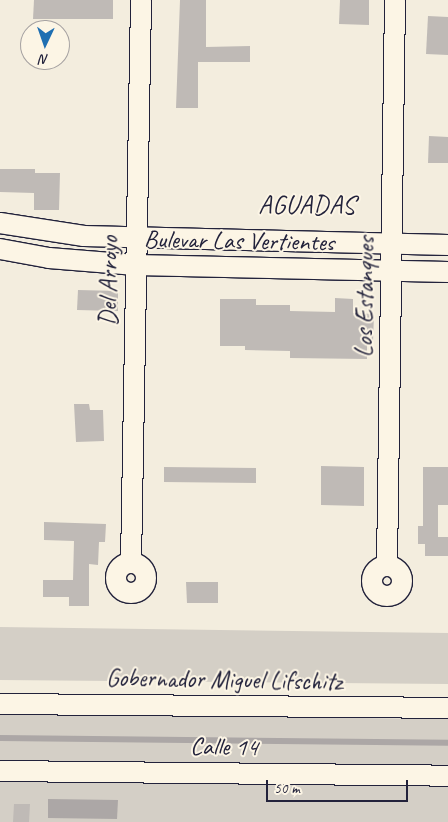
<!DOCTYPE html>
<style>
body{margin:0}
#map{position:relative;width:448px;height:822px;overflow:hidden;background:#f3edde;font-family:Caveat,sans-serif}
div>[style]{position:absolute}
.green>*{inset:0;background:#d4cfc6}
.water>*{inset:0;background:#aca7a6}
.stream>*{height:5.5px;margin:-2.75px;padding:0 2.75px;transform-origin:2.75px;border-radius:2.75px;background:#aca7a6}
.building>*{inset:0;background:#bfbab6}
.roads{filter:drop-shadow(1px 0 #22223b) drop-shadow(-1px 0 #22223b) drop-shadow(0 1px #22223b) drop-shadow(0 -1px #22223b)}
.street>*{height:20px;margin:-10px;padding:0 10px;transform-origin:10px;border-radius:10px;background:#fcf5e5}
.street>.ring{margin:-10px;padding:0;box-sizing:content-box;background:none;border:20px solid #fcf5e5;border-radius:50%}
span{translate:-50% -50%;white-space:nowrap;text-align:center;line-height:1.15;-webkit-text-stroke:4px #fcf5e5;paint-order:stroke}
.street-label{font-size:25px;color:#22223b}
.neighbourhood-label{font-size:26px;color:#22223b;letter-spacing:1px}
.north{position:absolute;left:20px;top:20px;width:50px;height:50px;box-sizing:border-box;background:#fcf5e5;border:1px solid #a5a1a1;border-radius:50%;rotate:183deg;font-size:14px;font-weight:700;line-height:20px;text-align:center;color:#22223b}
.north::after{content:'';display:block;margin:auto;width:18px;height:22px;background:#1f6fb2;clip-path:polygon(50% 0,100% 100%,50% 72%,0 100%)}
.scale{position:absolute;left:266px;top:780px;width:142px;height:22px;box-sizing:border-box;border:2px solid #22223b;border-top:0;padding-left:6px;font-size:15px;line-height:18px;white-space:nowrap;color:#22223b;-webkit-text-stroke:4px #fcf5e5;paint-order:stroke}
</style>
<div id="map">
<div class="green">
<div style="clip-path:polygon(0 627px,448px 633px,448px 684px,0 680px)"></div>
<div style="clip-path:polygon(0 714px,448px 719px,448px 822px,0 822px)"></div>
</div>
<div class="water">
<div style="clip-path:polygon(48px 799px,118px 800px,117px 819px,48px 818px)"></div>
</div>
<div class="stream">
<div style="left:0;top:738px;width:448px;rotate:0.6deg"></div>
</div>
<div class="building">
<div style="clip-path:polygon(34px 0,113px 0,113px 19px,33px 19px)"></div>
<div style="clip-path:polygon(180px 0,206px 0,206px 47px,250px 46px,250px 62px,198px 62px,198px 108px,176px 108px)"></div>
<div style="clip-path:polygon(340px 0,369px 0,369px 25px,339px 24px)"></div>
<div style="clip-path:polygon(428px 16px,448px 17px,448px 55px,426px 54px)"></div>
<div style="clip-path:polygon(429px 136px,448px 137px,448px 163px,428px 163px)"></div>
<div style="clip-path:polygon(0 169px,35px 169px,35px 173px,60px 173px,59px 210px,34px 210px,34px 193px,0 192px)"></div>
<div style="clip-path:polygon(78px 290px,118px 291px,118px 311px,77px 310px)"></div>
<div style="clip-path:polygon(335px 298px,353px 299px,353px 313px,374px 314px,373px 342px,367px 342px,367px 359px,290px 358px,290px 351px,245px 350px,245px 346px,220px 346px,220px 299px,256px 299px,256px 305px,290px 305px,290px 311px,335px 312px)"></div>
<div style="clip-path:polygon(74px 404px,89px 404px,90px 410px,103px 410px,104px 441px,76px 442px)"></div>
<div style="clip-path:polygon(321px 466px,364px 467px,364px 506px,321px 505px)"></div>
<div style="clip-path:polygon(164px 467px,256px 468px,256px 483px,164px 482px)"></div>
<div style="clip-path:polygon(423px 467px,448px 467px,448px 505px,438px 505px,438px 537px,448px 537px,448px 556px,425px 556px,425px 544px,418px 544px,418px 526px,423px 526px)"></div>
<div style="clip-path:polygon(44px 522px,106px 524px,105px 542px,99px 542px,98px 565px,89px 564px,89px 606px,69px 606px,69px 597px,43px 597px,43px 580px,73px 580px,74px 541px,44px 540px)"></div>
<div style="clip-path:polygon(186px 582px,218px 582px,218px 603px,187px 603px)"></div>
<div style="clip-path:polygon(14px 804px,30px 804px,29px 822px,13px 822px)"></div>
</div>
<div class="roads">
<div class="street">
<div style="left:0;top:223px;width:85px;rotate:8.8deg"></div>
<div style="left:84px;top:236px;width:364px;rotate:1.4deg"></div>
<div style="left:0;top:249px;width:50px;rotate:10.4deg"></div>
<div style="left:49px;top:258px;width:87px;rotate:4.6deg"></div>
<div style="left:136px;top:265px;width:312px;rotate:1.3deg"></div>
<div style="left:131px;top:563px;width:563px;rotate:-88.98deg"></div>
<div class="ring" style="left:116px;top:563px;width:10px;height:10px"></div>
<div style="left:387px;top:565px;width:565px;rotate:-89.19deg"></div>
<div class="ring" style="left:372px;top:566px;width:10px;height:10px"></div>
<div style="left:0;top:704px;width:448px;rotate:0.5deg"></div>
<div style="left:0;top:771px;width:448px;rotate:0.6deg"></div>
</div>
</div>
<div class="street-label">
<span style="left:239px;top:241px;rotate:1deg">Bulevar Las Vertientes</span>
<span style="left:109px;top:281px;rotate:-89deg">Del Arroyo</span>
<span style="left:365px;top:297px;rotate:-89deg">Los Estanques</span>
<span style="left:224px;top:680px;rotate:1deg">Gobernador Miguel Lifschitz</span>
<span style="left:224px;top:747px;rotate:1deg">Calle 14</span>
</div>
<div class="neighbourhood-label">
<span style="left:307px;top:205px">AGUADAS</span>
</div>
<div class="north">N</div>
<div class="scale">50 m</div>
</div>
